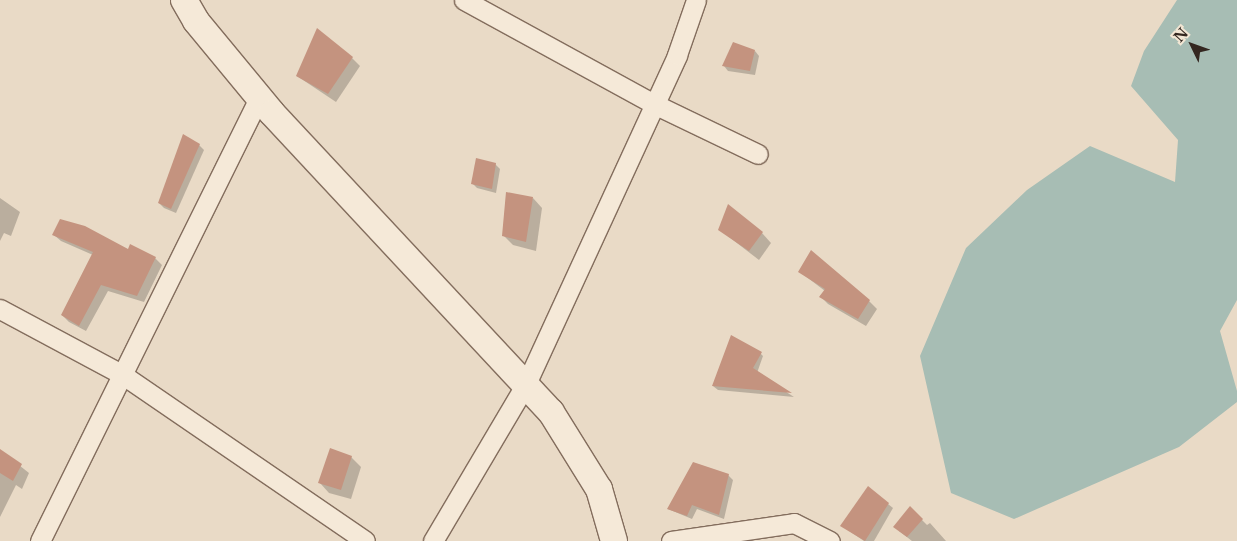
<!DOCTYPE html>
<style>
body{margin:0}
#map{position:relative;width:1237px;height:541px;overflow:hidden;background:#e9dac6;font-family:"Libre Baskerville",serif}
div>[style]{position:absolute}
.water>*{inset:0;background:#a7bdb4}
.shadow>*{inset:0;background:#0003}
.building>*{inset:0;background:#c4937f}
.roads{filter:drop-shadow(1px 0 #836d5d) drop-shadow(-1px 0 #836d5d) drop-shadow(0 1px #836d5d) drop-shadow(0 -1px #836d5d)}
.street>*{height:19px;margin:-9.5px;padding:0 9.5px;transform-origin:9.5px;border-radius:9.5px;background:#f5e9d8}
.secondary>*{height:26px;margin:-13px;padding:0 13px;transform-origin:13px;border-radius:13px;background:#f5e9d8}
span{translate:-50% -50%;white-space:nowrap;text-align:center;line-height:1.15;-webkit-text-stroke:4.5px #f2e6d4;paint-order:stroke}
.north{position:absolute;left:1167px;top:20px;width:50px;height:50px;-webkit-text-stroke:4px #f2e6d4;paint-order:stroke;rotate:312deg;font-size:14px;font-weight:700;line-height:20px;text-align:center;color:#342720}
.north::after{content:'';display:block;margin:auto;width:18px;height:22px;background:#342720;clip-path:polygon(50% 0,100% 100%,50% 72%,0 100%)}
</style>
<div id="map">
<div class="water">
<div style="clip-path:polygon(1177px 0,1237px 0,1237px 300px,1220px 331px,1237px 391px,1237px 402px,1179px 447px,1014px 519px,951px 493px,920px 356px,966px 248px,1027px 190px,1090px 146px,1175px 182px,1178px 140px,1131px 86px,1144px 51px)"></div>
</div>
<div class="shadow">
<div style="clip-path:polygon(755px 51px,759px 56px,755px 75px,728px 71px,724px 66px)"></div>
<div style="clip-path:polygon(352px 58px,360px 66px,336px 102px,297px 76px)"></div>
<div style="clip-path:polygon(199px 145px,204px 150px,176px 213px,164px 208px,159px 203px)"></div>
<div style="clip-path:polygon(495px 164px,500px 169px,496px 193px,477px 188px,472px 183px)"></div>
<div style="clip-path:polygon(0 198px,20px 212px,11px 236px,4px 233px,0 241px)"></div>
<div style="clip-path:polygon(533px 198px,542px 208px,536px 251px,513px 245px,503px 235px)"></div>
<div style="clip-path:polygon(720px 230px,762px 233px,771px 243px,759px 260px)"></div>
<div style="clip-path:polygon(54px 235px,155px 258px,162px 265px,144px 302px,108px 291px,86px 331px,69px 322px,62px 315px,93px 255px,61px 241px)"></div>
<div style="clip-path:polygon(800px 272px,869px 301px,877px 309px,866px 326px,828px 304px,820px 296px,825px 291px)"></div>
<div style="clip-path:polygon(758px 351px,763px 356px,757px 373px,794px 397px,718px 390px,713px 386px)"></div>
<div style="clip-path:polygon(0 450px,29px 473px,22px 489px,16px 485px,0 517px)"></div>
<div style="clip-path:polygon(351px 457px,361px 467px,351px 499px,329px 493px,320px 483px)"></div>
<div style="clip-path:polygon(728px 475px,733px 480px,724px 519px,697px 509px,692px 519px,668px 509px)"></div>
<div style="clip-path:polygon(888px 504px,893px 508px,874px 541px,864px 541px,842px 526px)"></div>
<div style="clip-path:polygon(910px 508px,927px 525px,930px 523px,946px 541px,912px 541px,899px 531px)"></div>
</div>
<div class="building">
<div style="clip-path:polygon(317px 28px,353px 57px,328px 94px,296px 76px)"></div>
<div style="clip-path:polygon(733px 42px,755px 50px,750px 71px,722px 66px)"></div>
<div style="clip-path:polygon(183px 134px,200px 144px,171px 209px,158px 203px)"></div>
<div style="clip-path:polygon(476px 158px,496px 163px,492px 189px,471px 184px)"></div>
<div style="clip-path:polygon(506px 192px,533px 197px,526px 242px,502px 236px)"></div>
<div style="clip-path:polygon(728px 204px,763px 232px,749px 251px,718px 230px)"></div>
<div style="clip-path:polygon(60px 219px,85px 226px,128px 249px,130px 244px,156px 257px,137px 296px,101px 285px,79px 326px,61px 315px,93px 252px,52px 235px)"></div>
<div style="clip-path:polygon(811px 250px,870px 300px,858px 319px,819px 297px,825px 289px,798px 272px)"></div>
<div style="clip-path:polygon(731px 335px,762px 352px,753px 368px,792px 393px,712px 386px)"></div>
<div style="clip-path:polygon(330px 448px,352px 456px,341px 490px,318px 483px)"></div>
<div style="clip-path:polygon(0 449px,22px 464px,13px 481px,0 473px)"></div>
<div style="clip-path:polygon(693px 462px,729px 474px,719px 515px,692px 505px,687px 516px,667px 509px)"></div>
<div style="clip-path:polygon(868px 486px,889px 503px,865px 541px,840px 526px)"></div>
<div style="clip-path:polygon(910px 506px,923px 519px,907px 537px,893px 527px)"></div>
</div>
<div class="roads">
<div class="street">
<div style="left:464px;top:0;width:217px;rotate:28.7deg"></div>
<div style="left:654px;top:104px;width:115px;rotate:25.7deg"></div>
<div style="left:0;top:309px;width:140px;rotate:28.2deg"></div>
<div style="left:123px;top:375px;width:293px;rotate:34.4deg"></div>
<div style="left:40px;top:541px;width:494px;rotate:-63.7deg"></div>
<div style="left:433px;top:541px;width:182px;rotate:-59.4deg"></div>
<div style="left:526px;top:384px;width:362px;rotate:-65.3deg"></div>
<div style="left:677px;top:55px;width:58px;rotate:-70.9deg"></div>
<div style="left:671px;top:541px;width:124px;rotate:-8.3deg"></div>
<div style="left:794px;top:523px;width:40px;rotate:26.6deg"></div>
</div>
<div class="secondary">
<div style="left:184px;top:0;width:24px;rotate:60deg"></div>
<div style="left:196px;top:21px;width:119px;rotate:50.4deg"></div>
<div style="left:272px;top:113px;width:409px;rotate:47deg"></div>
<div style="left:551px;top:412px;width:91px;rotate:58.1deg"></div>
<div style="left:599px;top:489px;width:54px;rotate:73.9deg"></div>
</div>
</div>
<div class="north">N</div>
</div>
